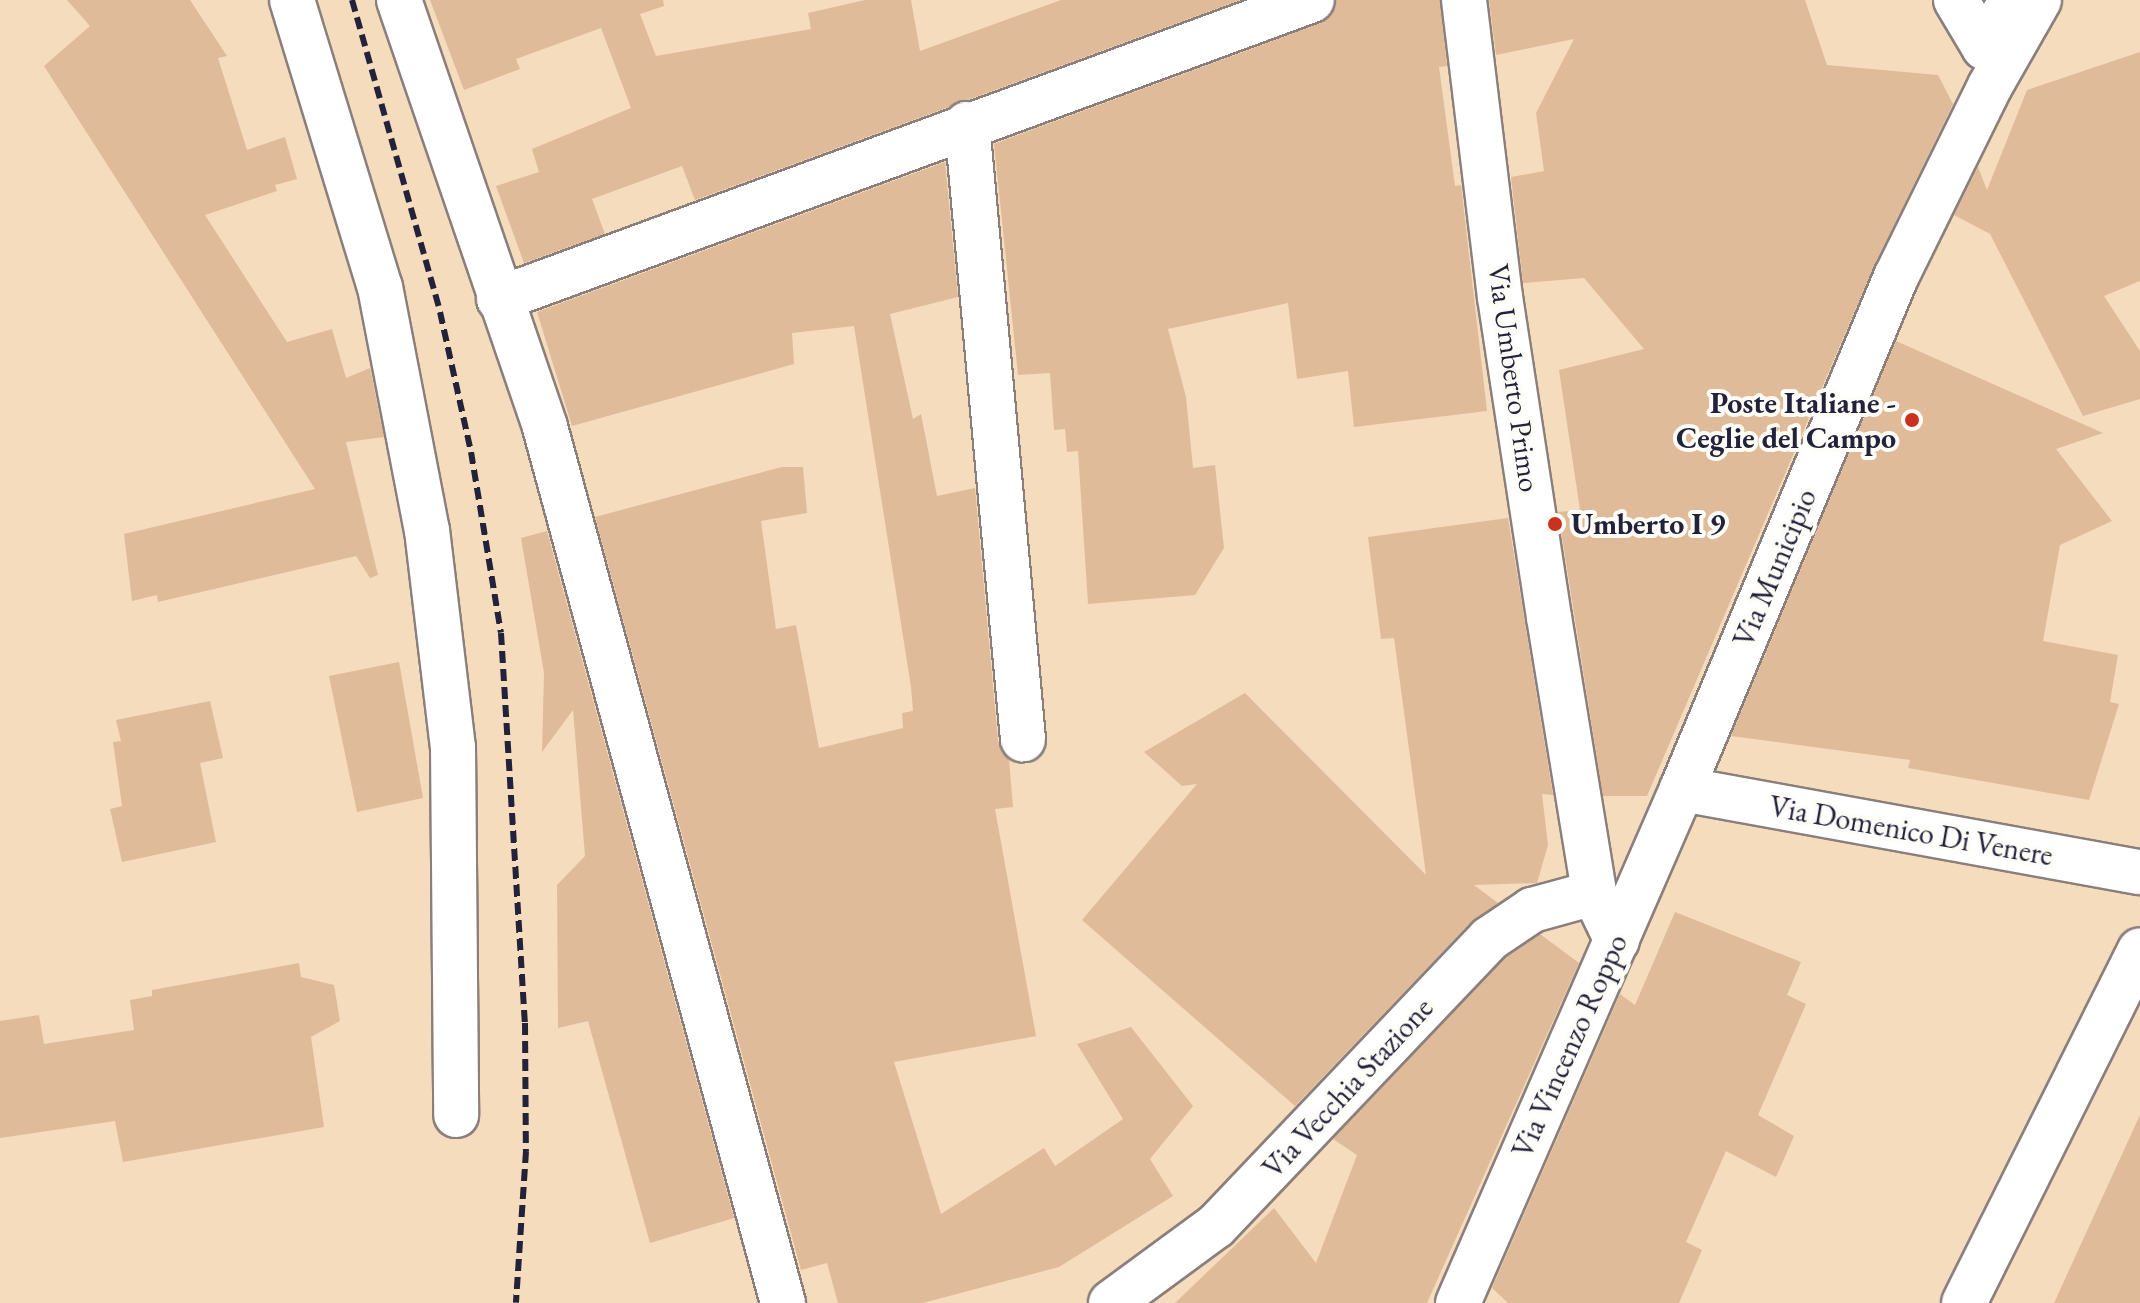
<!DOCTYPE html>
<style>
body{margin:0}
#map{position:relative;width:2140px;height:1303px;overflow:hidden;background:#f4dcbd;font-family:"EB Garamond",serif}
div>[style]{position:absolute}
.building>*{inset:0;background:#e0bb9a}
.roads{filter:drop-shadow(2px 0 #8b7f7c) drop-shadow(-2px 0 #8b7f7c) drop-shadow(0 2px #8b7f7c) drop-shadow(0 -2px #8b7f7c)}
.minor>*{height:44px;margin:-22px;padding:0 22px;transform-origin:22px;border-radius:22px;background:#fff}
.rail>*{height:6px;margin-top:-3px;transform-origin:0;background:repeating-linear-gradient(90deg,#22223b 0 12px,transparent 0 18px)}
.dots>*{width:22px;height:22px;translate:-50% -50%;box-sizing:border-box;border:4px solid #fdfcf7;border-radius:50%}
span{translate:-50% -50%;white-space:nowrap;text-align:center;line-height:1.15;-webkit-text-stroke:8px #fdfcf7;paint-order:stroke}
.street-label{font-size:30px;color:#22223b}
.poi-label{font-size:30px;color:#22223b;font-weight:700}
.right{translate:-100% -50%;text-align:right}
.left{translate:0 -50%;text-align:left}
</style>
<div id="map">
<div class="building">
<div style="clip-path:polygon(67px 0,190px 0,227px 56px,218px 58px,247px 150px,285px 137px,297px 179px,275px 185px,277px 191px,205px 215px,287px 342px,332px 329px,346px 378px,370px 368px,384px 437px,346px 442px,378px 575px,370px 578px,356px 556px,158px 602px,157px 595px,132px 601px,124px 534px,315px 489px,44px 66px,90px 26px)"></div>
<div style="clip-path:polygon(430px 0,663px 0,664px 6px,640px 14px,656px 56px,811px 29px,808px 13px,865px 0,911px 0,920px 51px,1061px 0,1240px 0,695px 200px,682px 166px,592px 199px,605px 234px,524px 263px,496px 186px,539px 172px,532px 149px,631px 108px,601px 28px,516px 59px,520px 69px,464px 90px)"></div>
<div style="clip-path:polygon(1336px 0,1440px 0,1447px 66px,1439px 67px,1455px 186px,1461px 185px,1487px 411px,1354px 427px,1348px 371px,1297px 379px,1288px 303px,1168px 329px,1186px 397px,1193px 468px,1215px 465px,1224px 548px,1195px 595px,1088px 604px,1078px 451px,1067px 452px,1065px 429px,1054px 430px,1050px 373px,1018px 375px,994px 144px,1321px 23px,1332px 15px)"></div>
<div style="clip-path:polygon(1489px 0,1805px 0,1827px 65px,1938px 75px,1953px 104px,1874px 266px,1647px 796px,1603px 796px,1558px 512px,1580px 510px,1559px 370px,1644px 349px,1584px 278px,1523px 283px,1511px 177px,1544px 171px,1536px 113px,1574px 39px,1496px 55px)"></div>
<div style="clip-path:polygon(2140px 52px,2140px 281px,2104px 296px,2140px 351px,2140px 399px,2083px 416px,1990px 234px,1954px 215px,1978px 167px,1987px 190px,2027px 90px)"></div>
<div style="clip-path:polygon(945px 162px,958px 297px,890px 314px,913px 419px,921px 414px,937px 496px,975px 488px,998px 741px,1009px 759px,1013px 807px,995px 809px,1036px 1036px,894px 1062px,941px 1214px,1044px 1148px,1055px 1166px,1123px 1119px,1077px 1044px,1131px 1027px,1193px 1106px,1150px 1159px,1173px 1196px,1059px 1267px,923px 1303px,838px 1303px,827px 1263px,801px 1270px,595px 517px,782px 467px,803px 467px,807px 513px,761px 521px,776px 629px,796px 625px,819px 748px,903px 728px,902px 713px,913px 711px,911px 687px,854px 326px,792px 333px,794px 364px,572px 426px,537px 312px)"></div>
<div style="clip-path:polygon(1896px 341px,2103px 433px,2056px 449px,2112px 521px,2060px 545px,2043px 641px,2118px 655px,2110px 702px,2119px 704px,2089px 800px,1908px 768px,1910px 760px,1731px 736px)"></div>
<div style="clip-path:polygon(1508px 518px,1553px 795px,1542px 794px,1548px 845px,1537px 883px,1474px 885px,1498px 903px,1471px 922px,1295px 1106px,1082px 920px,1197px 784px,1182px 786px,1144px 752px,1245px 693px,1426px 875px,1394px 638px,1381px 639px,1368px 537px)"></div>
<div style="clip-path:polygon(547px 531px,734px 1218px,650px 1243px,588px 1021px,558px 1028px,557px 885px,585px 856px,573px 710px,542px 752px,544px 673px,521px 538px)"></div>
<div style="clip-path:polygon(399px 662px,423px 798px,357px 812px,329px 676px)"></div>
<div style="clip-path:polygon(210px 701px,223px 758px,200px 763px,216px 842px,122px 862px,110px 809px,122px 806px,113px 742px,121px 741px,116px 720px)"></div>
<div style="clip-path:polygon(1675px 912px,1801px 962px,1787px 995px,1806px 1004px,1758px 1115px,1794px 1136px,1776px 1177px,1726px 1151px,1686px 1242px,1702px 1250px,1679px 1303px,1508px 1303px,1492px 1288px,1620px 994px,1635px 1005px)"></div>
<div style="clip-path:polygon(1540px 934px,1579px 963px,1427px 1303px,1175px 1303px,1274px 1208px,1316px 1263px,1357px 1155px,1333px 1139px,1505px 958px)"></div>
<div style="clip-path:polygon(299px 963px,301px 977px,334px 985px,340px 1021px,311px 1037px,324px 1127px,123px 1162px,115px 1121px,0 1138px,0 1021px,39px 1015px,44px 1044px,134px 1030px,130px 1000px,152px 996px,152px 990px)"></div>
<div style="clip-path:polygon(2140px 1115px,2140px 1303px,2054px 1303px)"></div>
</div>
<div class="roads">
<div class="minor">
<div style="left:292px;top:0;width:300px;rotate:73deg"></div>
<div style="left:380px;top:287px;width:248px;rotate:79.1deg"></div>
<div style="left:427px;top:530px;width:219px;rotate:83.2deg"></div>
<div style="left:453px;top:747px;width:368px;rotate:89.5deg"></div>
<div style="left:399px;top:0;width:451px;rotate:71.1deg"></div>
<div style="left:545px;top:427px;width:908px;rotate:74.8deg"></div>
<div style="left:1464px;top:0;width:299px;rotate:83.1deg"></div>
<div style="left:1500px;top:297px;width:324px;rotate:81.3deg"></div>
<div style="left:1549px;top:617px;width:280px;rotate:80.7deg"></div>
<div style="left:1594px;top:893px;width:53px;rotate:64.4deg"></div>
<div style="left:1956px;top:0;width:55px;rotate:59.2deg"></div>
<div style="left:1984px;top:47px;width:51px;rotate:-59.4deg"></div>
<div style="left:967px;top:124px;width:618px;rotate:84.8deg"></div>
<div style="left:499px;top:299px;width:866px;rotate:-20.19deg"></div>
<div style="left:1682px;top:789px;width:465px;rotate:10.3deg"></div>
<div style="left:1111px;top:1303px;width:130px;rotate:-36.3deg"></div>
<div style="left:1216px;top:1226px;width:396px;rotate:-46.4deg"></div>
<div style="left:1489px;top:939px;width:52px;rotate:-34deg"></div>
<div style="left:1532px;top:910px;width:64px;rotate:-15.3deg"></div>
<div style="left:1458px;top:1303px;width:561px;rotate:-66.45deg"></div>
<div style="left:1682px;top:789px;width:555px;rotate:-67.32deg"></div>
<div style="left:1896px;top:277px;width:213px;rotate:-63.8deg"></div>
<div style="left:1990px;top:86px;width:99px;rotate:-60.3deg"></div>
<div style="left:1964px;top:1303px;width:394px;rotate:-63.5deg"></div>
</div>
</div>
<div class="rail">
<div style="left:352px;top:0;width:324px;rotate:74.2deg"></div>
<div style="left:440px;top:312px;width:143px;rotate:77.5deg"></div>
<div style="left:471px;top:452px;width:183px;rotate:80.6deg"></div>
<div style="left:501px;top:633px;width:391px;rotate:86.5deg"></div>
<div style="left:525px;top:1023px;width:128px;rotate:89.6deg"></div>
<div style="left:526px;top:1151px;width:152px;rotate:93.8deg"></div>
</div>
<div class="dots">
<div style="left:1912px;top:420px;background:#c8321e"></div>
<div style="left:1555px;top:524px;background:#c8321e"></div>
</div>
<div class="street-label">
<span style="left:1514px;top:378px;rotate:82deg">Via Umberto Primo</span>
<span style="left:1775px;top:568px;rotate:-67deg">Via Municipio</span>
<span style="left:1911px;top:831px;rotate:10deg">Via Domenico Di Venere</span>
<span style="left:1570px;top:1046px;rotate:-66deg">Via Vincenzo Roppo</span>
<span style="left:1348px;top:1088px;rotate:-47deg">Via Vecchia Stazione</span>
</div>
<div class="poi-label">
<span class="right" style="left:1896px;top:420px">Poste Italiane -<br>Ceglie del Campo</span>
<span class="left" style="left:1571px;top:524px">Umberto I 9</span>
</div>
</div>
